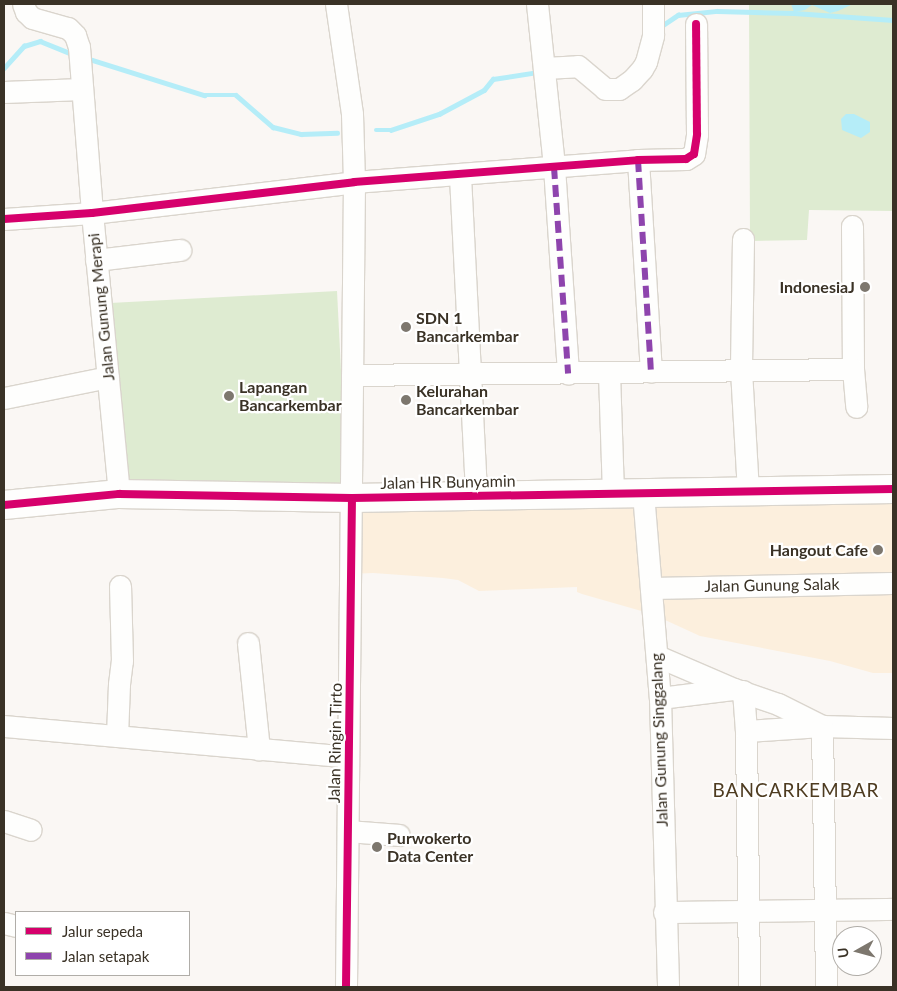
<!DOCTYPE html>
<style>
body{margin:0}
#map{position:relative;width:897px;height:991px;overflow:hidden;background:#faf7f4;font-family:Lato,sans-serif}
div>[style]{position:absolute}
.built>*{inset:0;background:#fcefdd}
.green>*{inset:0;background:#deebd1}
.water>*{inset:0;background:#b5edf8}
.stream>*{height:4.5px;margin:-2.25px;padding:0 2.25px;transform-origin:2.25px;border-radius:2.25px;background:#b5edf8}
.roads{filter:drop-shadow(1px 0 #dad5cd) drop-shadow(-1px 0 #dad5cd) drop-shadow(0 1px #dad5cd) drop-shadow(0 -1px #dad5cd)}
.minor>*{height:21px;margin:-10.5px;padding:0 10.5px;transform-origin:10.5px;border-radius:10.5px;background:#fefefd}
.major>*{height:28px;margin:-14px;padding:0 14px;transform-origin:14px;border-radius:14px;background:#fefefd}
.quiet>*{height:6px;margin-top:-3px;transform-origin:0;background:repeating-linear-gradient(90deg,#8e44ad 0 12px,transparent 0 18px)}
.cycleway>*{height:8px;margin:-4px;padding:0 4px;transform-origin:4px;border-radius:4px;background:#d6006c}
.dots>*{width:14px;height:14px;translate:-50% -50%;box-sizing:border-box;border:2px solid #fff;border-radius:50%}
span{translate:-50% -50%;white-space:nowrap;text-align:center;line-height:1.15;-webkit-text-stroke:4.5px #fff;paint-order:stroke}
.poi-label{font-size:16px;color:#3a3226;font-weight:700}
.right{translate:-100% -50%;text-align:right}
.left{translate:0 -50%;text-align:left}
.street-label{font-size:16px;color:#3a3226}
.quarter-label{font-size:19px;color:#4e3c21;letter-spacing:1px}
.frame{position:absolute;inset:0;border:5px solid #3a3226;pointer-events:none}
.legend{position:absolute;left:15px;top:911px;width:175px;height:65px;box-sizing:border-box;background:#fff;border:1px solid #b0ada8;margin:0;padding:6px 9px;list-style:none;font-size:15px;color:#3a3226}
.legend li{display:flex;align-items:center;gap:10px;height:25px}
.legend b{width:25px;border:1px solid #b0ada8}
.north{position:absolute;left:832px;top:926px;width:50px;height:50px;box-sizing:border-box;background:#fff;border:1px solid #b0ada8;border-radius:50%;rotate:263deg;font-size:14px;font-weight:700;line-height:20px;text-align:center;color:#3a3226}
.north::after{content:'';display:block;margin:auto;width:18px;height:22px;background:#7d776e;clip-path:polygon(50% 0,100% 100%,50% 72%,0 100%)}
</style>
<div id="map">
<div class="built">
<div style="clip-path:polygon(893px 489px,893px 673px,873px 673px,830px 661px,700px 636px,652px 614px,582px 594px,577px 592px,577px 587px,479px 591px,458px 580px,443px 578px,373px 573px,350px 574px,352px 498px)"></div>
</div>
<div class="green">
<div style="clip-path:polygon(749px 4px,893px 4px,893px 211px,809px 210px,807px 240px,750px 241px)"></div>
<div style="clip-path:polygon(337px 291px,347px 489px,120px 500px,110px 303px)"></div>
</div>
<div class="water">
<div style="clip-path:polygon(791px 4px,853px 4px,838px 11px,830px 13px,812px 5px,805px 10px,794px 12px)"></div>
<div style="clip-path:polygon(846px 114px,854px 114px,870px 122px,870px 132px,861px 138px,842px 130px,841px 119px)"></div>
</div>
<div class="stream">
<div style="left:660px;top:27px;width:22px;rotate:-34deg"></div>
<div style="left:678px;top:15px;width:39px;rotate:-6deg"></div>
<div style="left:717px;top:11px;width:77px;rotate:1.5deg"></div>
<div style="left:794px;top:13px;width:99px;rotate:4deg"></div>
<div style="left:89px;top:59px;width:121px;rotate:17.4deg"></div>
<div style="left:204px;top:95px;width:32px"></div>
<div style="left:236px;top:95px;width:49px;rotate:40.9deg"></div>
<div style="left:273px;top:127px;width:29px;rotate:14deg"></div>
<div style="left:301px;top:134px;width:36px;rotate:-2deg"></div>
<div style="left:4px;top:68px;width:30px;rotate:-48deg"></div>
<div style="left:24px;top:46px;width:17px;rotate:-17deg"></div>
<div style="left:40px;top:41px;width:32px;rotate:22deg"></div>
<div style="left:376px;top:130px;width:15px"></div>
<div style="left:391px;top:130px;width:51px;rotate:-18.4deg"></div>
<div style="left:439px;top:114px;width:51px;rotate:-28.1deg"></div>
<div style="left:484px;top:90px;width:14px;rotate:-51deg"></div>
<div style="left:493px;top:79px;width:46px;rotate:-8.8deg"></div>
</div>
<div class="roads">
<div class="minor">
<div style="left:23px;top:4px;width:9px;rotate:69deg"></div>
<div style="left:26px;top:12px;width:8px;rotate:45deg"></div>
<div style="left:32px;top:18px;width:37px;rotate:16deg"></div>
<div style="left:68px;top:28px;width:10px;rotate:45deg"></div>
<div style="left:75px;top:35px;width:13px;rotate:72deg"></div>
<div style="left:79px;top:47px;width:167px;rotate:85.5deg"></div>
<div style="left:92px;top:213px;width:282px;rotate:84.5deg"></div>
<div style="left:336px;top:4px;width:111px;rotate:81.7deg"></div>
<div style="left:352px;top:114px;width:68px;rotate:88.3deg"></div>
<div style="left:354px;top:182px;width:805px;rotate:90.57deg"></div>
<div style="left:537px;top:4px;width:164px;rotate:84deg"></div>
<div style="left:554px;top:167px;width:207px;rotate:86.1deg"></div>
<div style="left:544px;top:68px;width:34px;rotate:-3deg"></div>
<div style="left:578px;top:66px;width:35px;rotate:40deg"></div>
<div style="left:605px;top:89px;width:14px"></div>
<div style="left:619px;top:89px;width:16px;rotate:-35deg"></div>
<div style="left:632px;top:80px;width:15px;rotate:-48deg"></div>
<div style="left:642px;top:69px;width:8px;rotate:-60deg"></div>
<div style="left:646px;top:62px;width:28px;rotate:-75deg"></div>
<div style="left:653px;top:35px;width:31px;rotate:-90deg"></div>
<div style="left:4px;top:92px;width:78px;rotate:-2.2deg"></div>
<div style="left:638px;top:160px;width:212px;rotate:86.5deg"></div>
<div style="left:460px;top:176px;width:319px;rotate:87.1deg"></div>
<div style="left:4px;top:219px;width:88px;rotate:-3.9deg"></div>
<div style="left:92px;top:213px;width:264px;rotate:-6.7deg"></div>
<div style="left:354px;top:182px;width:285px;rotate:-4.4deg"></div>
<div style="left:638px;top:160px;width:48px;rotate:-1.2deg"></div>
<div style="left:686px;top:159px;width:9px;rotate:-32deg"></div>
<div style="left:694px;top:154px;width:20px;rotate:-81deg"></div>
<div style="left:697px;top:134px;width:110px;rotate:-90.5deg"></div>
<div style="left:852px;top:226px;width:143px;rotate:89.6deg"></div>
<div style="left:853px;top:369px;width:38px;rotate:85deg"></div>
<div style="left:743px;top:239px;width:131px;rotate:90.9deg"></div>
<div style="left:741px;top:370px;width:120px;rotate:86.7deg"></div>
<div style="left:96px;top:260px;width:85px;rotate:-6.8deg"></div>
<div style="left:609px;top:373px;width:120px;rotate:88.1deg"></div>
<div style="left:352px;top:375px;width:501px;rotate:-0.69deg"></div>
<div style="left:4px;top:398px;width:106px;rotate:-11.4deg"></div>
<div style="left:643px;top:493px;width:206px;rotate:85.3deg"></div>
<div style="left:660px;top:698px;width:289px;rotate:88.4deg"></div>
<div style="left:651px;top:588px;width:242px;rotate:-1.2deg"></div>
<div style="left:248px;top:643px;width:107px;rotate:84.1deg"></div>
<div style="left:657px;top:656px;width:84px;rotate:23.2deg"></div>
<div style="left:734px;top:689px;width:46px;rotate:18.8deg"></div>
<div style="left:778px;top:704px;width:49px;rotate:26.6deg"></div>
<div style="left:822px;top:726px;width:71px;rotate:1.6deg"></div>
<div style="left:743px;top:691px;width:40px;rotate:85.7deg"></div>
<div style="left:746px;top:731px;width:256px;rotate:89.3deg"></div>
<div style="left:660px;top:698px;width:73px;rotate:-7.1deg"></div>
<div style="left:4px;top:726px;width:345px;rotate:5.1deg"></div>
<div style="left:746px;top:731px;width:76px;rotate:-3.8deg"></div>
<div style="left:822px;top:726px;width:261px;rotate:89.1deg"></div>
<div style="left:117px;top:736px;width:52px;rotate:-87.8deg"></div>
<div style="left:119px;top:684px;width:23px;rotate:-83deg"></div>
<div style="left:122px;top:661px;width:75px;rotate:-91.5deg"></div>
<div style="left:4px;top:821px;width:28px;rotate:18deg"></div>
<div style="left:348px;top:831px;width:51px;rotate:4.5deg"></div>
<div style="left:664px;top:912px;width:229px;rotate:-0.8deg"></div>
<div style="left:4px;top:923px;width:12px;rotate:14deg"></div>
</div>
<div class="major">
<div style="left:4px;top:505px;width:116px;rotate:-5.5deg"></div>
<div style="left:119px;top:494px;width:233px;rotate:1deg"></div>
<div style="left:352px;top:498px;width:541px;rotate:-0.95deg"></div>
</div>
</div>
<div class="quiet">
<div style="left:638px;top:160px;width:212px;rotate:86.5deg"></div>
<div style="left:554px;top:167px;width:207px;rotate:86.1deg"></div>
</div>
<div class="cycleway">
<div style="left:4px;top:219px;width:88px;rotate:-3.9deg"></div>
<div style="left:92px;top:213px;width:264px;rotate:-6.7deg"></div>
<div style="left:354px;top:182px;width:285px;rotate:-4.4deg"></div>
<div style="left:638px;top:160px;width:48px;rotate:-1.2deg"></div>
<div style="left:686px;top:159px;width:9px;rotate:-32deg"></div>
<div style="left:694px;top:154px;width:20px;rotate:-81deg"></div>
<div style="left:697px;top:134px;width:110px;rotate:-90.5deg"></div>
<div style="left:4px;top:505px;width:116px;rotate:-5.5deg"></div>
<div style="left:119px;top:494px;width:233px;rotate:1deg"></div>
<div style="left:352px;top:498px;width:541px;rotate:-0.95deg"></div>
<div style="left:346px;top:987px;width:489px;rotate:-89.3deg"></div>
</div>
<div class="dots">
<div style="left:865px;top:287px;background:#7d776e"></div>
<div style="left:406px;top:327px;background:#7d776e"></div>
<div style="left:229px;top:396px;background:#7d776e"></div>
<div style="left:406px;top:400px;background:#7d776e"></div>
<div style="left:878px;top:550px;background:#7d776e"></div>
<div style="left:377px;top:847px;background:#7d776e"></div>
</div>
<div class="poi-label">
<span class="right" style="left:855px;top:287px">IndonesiaJ</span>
<span class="left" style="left:416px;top:327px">SDN 1<br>Bancarkembar</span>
<span class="left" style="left:239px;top:396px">Lapangan<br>Bancarkembar</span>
<span class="left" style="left:416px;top:400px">Kelurahan<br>Bancarkembar</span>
<span class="right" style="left:868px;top:550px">Hangout Cafe</span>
<span class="left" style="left:387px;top:847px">Purwokerto<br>Data Center</span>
</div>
<div class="street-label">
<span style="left:101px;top:307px;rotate:-96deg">Jalan Gunung Merapi</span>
<span style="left:448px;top:482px;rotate:-1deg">Jalan HR Bunyamin</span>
<span style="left:772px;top:585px;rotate:-1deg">Jalan Gunung Salak</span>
<span style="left:659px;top:740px;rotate:-92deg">Jalan Gunung Singgalang</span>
<span style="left:335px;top:743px;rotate:-89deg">Jalan Ringin Tirto</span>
</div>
<div class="quarter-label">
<span style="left:796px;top:790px">BANCARKEMBAR</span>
</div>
<div class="frame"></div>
<ul class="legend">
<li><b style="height:6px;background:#d6006c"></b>Jalur sepeda</li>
<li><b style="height:6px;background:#8e44ad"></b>Jalan setapak</li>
</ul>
<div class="north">U</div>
</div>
